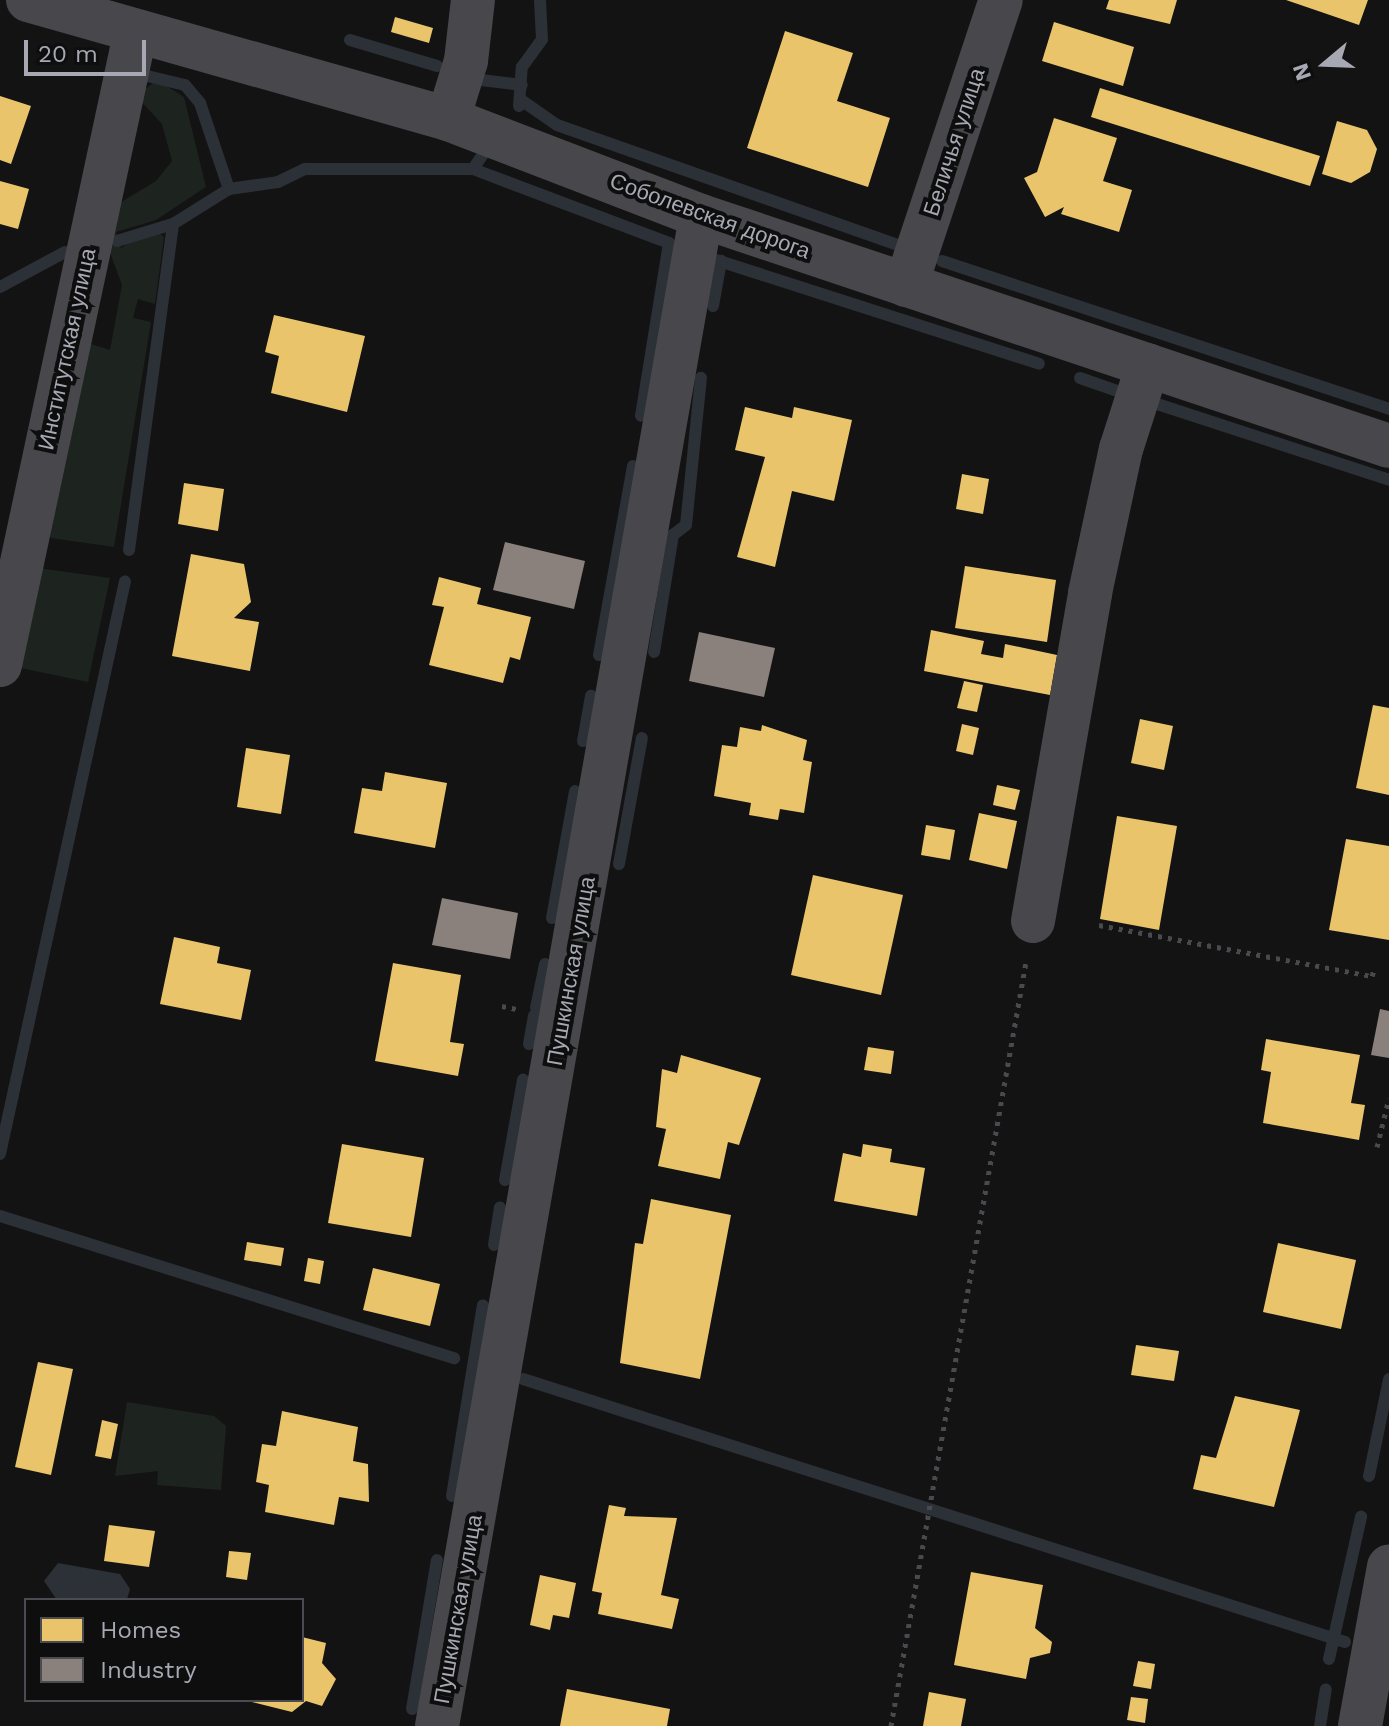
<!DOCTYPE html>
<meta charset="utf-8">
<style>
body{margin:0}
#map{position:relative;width:1389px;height:1726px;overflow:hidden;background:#131314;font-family:"Work Sans",sans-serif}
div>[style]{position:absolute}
.green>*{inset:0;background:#1d231f}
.water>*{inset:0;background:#2c3037}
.homes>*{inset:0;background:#e9c46a}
.industry>*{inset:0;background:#8a817c}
.stream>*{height:12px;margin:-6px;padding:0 6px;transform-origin:6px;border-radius:6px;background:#2c3037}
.path>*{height:5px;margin-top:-2.5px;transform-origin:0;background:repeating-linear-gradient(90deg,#494a4d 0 4px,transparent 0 10px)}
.minor>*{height:44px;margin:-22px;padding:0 22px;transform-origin:22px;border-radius:22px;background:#48484c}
span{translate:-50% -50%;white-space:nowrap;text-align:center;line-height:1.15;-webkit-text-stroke:8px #0e0e0f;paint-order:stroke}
.street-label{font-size:22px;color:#a6a8b3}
.legend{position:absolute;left:24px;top:1598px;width:280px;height:104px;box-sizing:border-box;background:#0e0e0f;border:2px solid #4b4c51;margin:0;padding:10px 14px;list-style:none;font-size:24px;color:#a6a8b3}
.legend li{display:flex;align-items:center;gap:16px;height:40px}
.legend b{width:40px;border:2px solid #4b4c51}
.north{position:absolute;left:1285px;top:24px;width:80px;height:80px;-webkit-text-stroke:6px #0e0e0f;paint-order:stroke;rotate:251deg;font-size:22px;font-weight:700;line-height:32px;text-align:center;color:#a6a8b3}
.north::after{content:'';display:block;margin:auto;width:28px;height:36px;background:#a6a8b3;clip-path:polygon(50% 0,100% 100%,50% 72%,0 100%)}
.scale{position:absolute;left:24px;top:40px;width:122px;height:36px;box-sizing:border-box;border:4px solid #a6a8b3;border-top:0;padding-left:10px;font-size:24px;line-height:28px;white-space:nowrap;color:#a6a8b3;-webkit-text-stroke:6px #0e0e0f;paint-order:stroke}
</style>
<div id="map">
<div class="green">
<div style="clip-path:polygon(157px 80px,184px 97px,206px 187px,156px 220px,116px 232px,121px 248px,153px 228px,164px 237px,155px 304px,138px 299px,133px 318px,151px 322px,114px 547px,51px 538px,41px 522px,85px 342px,110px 350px,122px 285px,105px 239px,113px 207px,156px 181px,172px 161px,162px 124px,136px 96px)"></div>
<div style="clip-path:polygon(31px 567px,110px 578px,88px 682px,11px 666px)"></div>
<div style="clip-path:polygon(127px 1402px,214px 1416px,226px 1426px,221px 1490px,157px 1485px,158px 1471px,115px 1476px)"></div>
</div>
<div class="water">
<div style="clip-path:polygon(58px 1563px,120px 1574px,130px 1589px,127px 1599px,57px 1600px,44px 1581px)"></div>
</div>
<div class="homes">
<div style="clip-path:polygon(1109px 0,1177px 0,1170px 24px,1106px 9px)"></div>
<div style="clip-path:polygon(1286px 0,1368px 0,1359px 25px)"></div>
<div style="clip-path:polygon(395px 17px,433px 28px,429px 43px,391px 32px)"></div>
<div style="clip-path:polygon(1054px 22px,1134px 47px,1123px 86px,1042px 61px)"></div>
<div style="clip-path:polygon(785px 31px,853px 53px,837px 101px,890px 118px,868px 187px,747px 148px)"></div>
<div style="clip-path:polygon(1100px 88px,1320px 156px,1310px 186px,1091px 117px)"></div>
<div style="clip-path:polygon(0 96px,31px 106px,11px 164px,0 160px)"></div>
<div style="clip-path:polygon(1054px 118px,1117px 138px,1103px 181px,1132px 190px,1119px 232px,1061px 214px,1064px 207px,1045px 217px,1024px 178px,1037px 172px)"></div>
<div style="clip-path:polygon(1337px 121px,1367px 130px,1377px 149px,1370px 172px,1351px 183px,1322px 174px)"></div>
<div style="clip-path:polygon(0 181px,29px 189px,18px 229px,0 224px)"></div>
<div style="clip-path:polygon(274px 315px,365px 336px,347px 412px,271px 393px,279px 356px,265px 352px)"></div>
<div style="clip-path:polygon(745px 407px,792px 418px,794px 407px,852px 420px,834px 501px,792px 491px,775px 567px,737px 557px,765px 457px,735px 450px)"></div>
<div style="clip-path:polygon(962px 474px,989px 479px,983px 514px,956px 509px)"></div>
<div style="clip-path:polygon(184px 483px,224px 489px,218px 531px,178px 524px)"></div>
<div style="clip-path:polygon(191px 554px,244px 564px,251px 602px,234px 618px,259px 622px,250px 671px,172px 656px)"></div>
<div style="clip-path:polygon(965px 566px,1056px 580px,1047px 642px,955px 628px)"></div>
<div style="clip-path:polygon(439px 577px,481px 588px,477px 604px,531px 617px,520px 660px,510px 657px,503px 683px,429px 665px,444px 607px,432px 605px)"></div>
<div style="clip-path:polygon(931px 630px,984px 641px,981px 654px,1003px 658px,1005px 644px,1057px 655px,1050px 695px,924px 671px)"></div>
<div style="clip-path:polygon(964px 681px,983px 685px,977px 712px,957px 708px)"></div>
<div style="clip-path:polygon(1373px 705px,1389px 708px,1389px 795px,1356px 788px)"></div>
<div style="clip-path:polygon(1140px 719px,1173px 726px,1164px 770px,1131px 763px)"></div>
<div style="clip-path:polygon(962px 724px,979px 728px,973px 755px,956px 751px)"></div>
<div style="clip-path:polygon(762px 725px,807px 740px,803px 760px,812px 762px,804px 813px,780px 809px,778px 820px,749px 815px,751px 803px,714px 796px,722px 745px,737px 747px,740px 727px,761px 731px)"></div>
<div style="clip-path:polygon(246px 748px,290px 755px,281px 814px,237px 807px)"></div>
<div style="clip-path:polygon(385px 772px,447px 783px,435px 848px,354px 833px,362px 788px,382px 791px)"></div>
<div style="clip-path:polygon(997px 785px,1020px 790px,1015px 810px,993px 805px)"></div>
<div style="clip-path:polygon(979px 813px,1017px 821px,1007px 869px,969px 860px)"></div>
<div style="clip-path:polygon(1117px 816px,1177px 826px,1159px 930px,1100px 919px)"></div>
<div style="clip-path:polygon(926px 825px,955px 830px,950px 860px,921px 855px)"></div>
<div style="clip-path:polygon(1346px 839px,1389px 846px,1389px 940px,1329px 930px)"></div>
<div style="clip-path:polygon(813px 875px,903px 895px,881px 995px,791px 975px)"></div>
<div style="clip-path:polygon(174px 937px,220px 947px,217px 963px,251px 970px,241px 1020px,160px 1004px)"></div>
<div style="clip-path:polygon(393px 963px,461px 975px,450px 1042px,464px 1044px,458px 1076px,375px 1061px)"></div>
<div style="clip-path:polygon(1266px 1039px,1360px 1055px,1351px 1103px,1365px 1105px,1359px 1140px,1263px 1123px,1271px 1072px,1261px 1070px)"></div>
<div style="clip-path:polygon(868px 1047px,894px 1051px,891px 1074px,864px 1070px)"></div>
<div style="clip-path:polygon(681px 1055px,761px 1078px,739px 1145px,728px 1142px,720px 1179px,658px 1166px,666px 1129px,656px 1127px,662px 1069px,677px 1073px)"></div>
<div style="clip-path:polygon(342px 1144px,424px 1158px,411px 1237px,328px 1223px)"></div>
<div style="clip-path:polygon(863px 1144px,892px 1149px,890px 1162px,925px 1168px,917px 1216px,834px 1201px,843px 1153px,861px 1157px)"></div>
<div style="clip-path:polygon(651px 1199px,731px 1215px,700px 1379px,620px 1363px,635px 1243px,643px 1244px)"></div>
<div style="clip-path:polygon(247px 1242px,284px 1248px,281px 1266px,244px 1260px)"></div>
<div style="clip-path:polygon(1278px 1243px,1356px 1260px,1341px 1329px,1263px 1312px)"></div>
<div style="clip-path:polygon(308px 1258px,324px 1261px,320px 1284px,304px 1281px)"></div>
<div style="clip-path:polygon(373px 1268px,440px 1284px,430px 1326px,363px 1310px)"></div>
<div style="clip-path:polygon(1136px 1345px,1179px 1351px,1174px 1381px,1131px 1375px)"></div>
<div style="clip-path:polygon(38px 1362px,73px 1369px,51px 1475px,15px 1467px)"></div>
<div style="clip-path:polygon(1235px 1396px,1300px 1410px,1274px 1507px,1193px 1489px,1201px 1455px,1216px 1458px)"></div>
<div style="clip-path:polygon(282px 1411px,358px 1427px,353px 1461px,368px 1464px,369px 1502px,339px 1497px,334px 1525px,265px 1512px,269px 1485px,256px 1482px,262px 1444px,276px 1446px)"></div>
<div style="clip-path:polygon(102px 1420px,118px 1424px,111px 1459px,95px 1456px)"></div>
<div style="clip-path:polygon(609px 1505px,626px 1508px,624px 1516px,677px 1518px,661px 1595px,679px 1599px,672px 1629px,598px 1614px,602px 1593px,592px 1591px)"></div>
<div style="clip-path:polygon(109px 1525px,155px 1531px,149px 1567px,104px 1561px)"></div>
<div style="clip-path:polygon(229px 1551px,251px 1553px,247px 1580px,226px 1577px)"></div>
<div style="clip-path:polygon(971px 1572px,1043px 1585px,1035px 1628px,1052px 1642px,1050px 1653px,1030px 1658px,1026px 1679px,954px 1665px)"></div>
<div style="clip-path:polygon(540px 1575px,576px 1583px,569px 1618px,553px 1615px,550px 1630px,530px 1625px)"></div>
<div style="clip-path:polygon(302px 1637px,326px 1643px,322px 1663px,336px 1679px,322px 1706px,306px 1701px,292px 1712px,248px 1701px,302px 1700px)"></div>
<div style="clip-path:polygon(1138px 1661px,1155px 1664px,1151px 1689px,1133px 1686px)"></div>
<div style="clip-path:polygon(567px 1689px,670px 1709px,667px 1726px,560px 1726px)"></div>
<div style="clip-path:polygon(929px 1692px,966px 1699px,961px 1726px,923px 1726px)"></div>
<div style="clip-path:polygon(1131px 1697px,1148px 1699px,1145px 1723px,1127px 1720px)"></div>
</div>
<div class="industry">
<div style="clip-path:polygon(505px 542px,585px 561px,574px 609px,493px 590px)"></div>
<div style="clip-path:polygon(699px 632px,775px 648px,764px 697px,689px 681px)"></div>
<div style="clip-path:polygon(442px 898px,518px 913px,510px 959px,432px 945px)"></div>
<div style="clip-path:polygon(1380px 1009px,1389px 1011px,1389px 1058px,1371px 1055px)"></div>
</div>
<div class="stream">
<div style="left:350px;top:40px;width:91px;rotate:16.6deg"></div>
<div style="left:143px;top:75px;width:43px;rotate:13.4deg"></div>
<div style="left:185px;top:85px;width:23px;rotate:50deg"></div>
<div style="left:200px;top:103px;width:91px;rotate:71.4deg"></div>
<div style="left:481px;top:80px;width:41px;rotate:7deg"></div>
<div style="left:521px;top:100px;width:44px;rotate:34.8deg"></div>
<div style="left:557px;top:125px;width:361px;rotate:19.4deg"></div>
<div style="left:519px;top:106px;width:39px;rotate:-86deg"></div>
<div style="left:522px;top:67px;width:34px;rotate:-54deg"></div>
<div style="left:542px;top:39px;width:39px;rotate:-93deg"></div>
<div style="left:473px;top:169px;width:210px;rotate:20.7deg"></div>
<div style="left:669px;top:243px;width:175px;rotate:99.2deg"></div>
<div style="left:117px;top:241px;width:59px;rotate:-16.9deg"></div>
<div style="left:173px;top:224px;width:66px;rotate:-32deg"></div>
<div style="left:229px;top:189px;width:49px;rotate:-8.1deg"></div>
<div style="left:278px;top:182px;width:30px;rotate:-26deg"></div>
<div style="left:305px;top:169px;width:168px"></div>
<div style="left:473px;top:169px;width:18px;rotate:-56deg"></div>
<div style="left:716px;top:260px;width:339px;rotate:17.8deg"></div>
<div style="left:942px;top:261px;width:471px;rotate:18.3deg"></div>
<div style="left:0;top:287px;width:74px;rotate:-28.3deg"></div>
<div style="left:713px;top:306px;width:46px;rotate:-79.9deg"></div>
<div style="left:1080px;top:378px;width:46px;rotate:19.2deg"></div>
<div style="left:1151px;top:402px;width:250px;rotate:18.1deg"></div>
<div style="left:129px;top:550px;width:329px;rotate:-82.3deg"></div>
<div style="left:654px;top:652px;width:119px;rotate:-80.8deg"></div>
<div style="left:673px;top:535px;width:16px;rotate:-38deg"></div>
<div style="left:686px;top:525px;width:148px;rotate:-84.2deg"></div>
<div style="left:599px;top:655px;width:192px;rotate:-79.8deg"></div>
<div style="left:583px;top:741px;width:46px;rotate:-79.9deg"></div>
<div style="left:619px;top:864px;width:128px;rotate:-79.7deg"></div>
<div style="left:552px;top:918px;width:129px;rotate:-79.7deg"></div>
<div style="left:536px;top:1008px;width:45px;rotate:-78.4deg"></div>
<div style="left:529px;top:1044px;width:29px;rotate:-80deg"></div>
<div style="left:0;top:1154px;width:586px;rotate:-77.69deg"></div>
<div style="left:505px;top:1180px;width:102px;rotate:-79.8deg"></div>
<div style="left:0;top:1216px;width:476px;rotate:17.4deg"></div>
<div style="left:494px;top:1245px;width:38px;rotate:-81deg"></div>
<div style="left:523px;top:1379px;width:863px;rotate:17.74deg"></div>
<div style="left:1369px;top:1476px;width:99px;rotate:-78.3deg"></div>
<div style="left:452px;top:1496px;width:193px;rotate:-80.8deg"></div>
<div style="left:1329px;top:1659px;width:146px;rotate:-77.3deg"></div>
<div style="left:412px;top:1709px;width:151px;rotate:-80.5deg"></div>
<div style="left:1320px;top:1726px;width:37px;rotate:-81deg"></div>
</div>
<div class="path">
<div style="left:1099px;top:925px;width:278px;rotate:10.6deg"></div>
<div style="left:1372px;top:976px;width:9px;rotate:-72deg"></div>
<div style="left:502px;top:1006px;width:19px;rotate:12deg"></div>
<div style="left:1377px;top:1147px;width:50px;rotate:-76.2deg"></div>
<div style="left:891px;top:1726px;width:776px;rotate:-79.98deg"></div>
</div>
<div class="minor">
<div style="left:28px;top:0;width:437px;rotate:15.8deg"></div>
<div style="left:448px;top:119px;width:271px;rotate:21deg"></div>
<div style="left:701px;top:216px;width:725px;rotate:18.48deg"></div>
<div style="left:448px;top:119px;width:61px;rotate:-72.8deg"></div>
<div style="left:466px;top:61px;width:61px;rotate:-83.5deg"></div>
<div style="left:906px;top:285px;width:300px;rotate:-71.6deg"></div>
<div style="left:0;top:665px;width:645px;rotate:-77.92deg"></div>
<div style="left:1033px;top:921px;width:333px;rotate:-80.1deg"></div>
<div style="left:1090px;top:593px;width:147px;rotate:-77.9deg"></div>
<div style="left:1121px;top:449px;width:88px;rotate:-72.2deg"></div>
<div style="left:437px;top:1726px;width:1533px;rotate:-80.08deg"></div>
<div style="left:1360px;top:1726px;width:162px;rotate:-79.7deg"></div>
</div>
<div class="street-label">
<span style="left:954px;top:142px;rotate:-72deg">Беличья улица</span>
<span style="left:710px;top:216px;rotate:20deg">Соболевская дорога</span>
<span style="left:67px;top:349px;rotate:-78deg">Институтская улица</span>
<span style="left:571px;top:971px;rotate:-80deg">Пушкинская улица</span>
<span style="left:458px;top:1609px;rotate:-80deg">Пушкинская улица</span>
</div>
<ul class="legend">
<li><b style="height:22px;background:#e9c46a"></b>Homes</li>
<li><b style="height:22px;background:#8a817c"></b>Industry</li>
</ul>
<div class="north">N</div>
<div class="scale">20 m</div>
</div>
